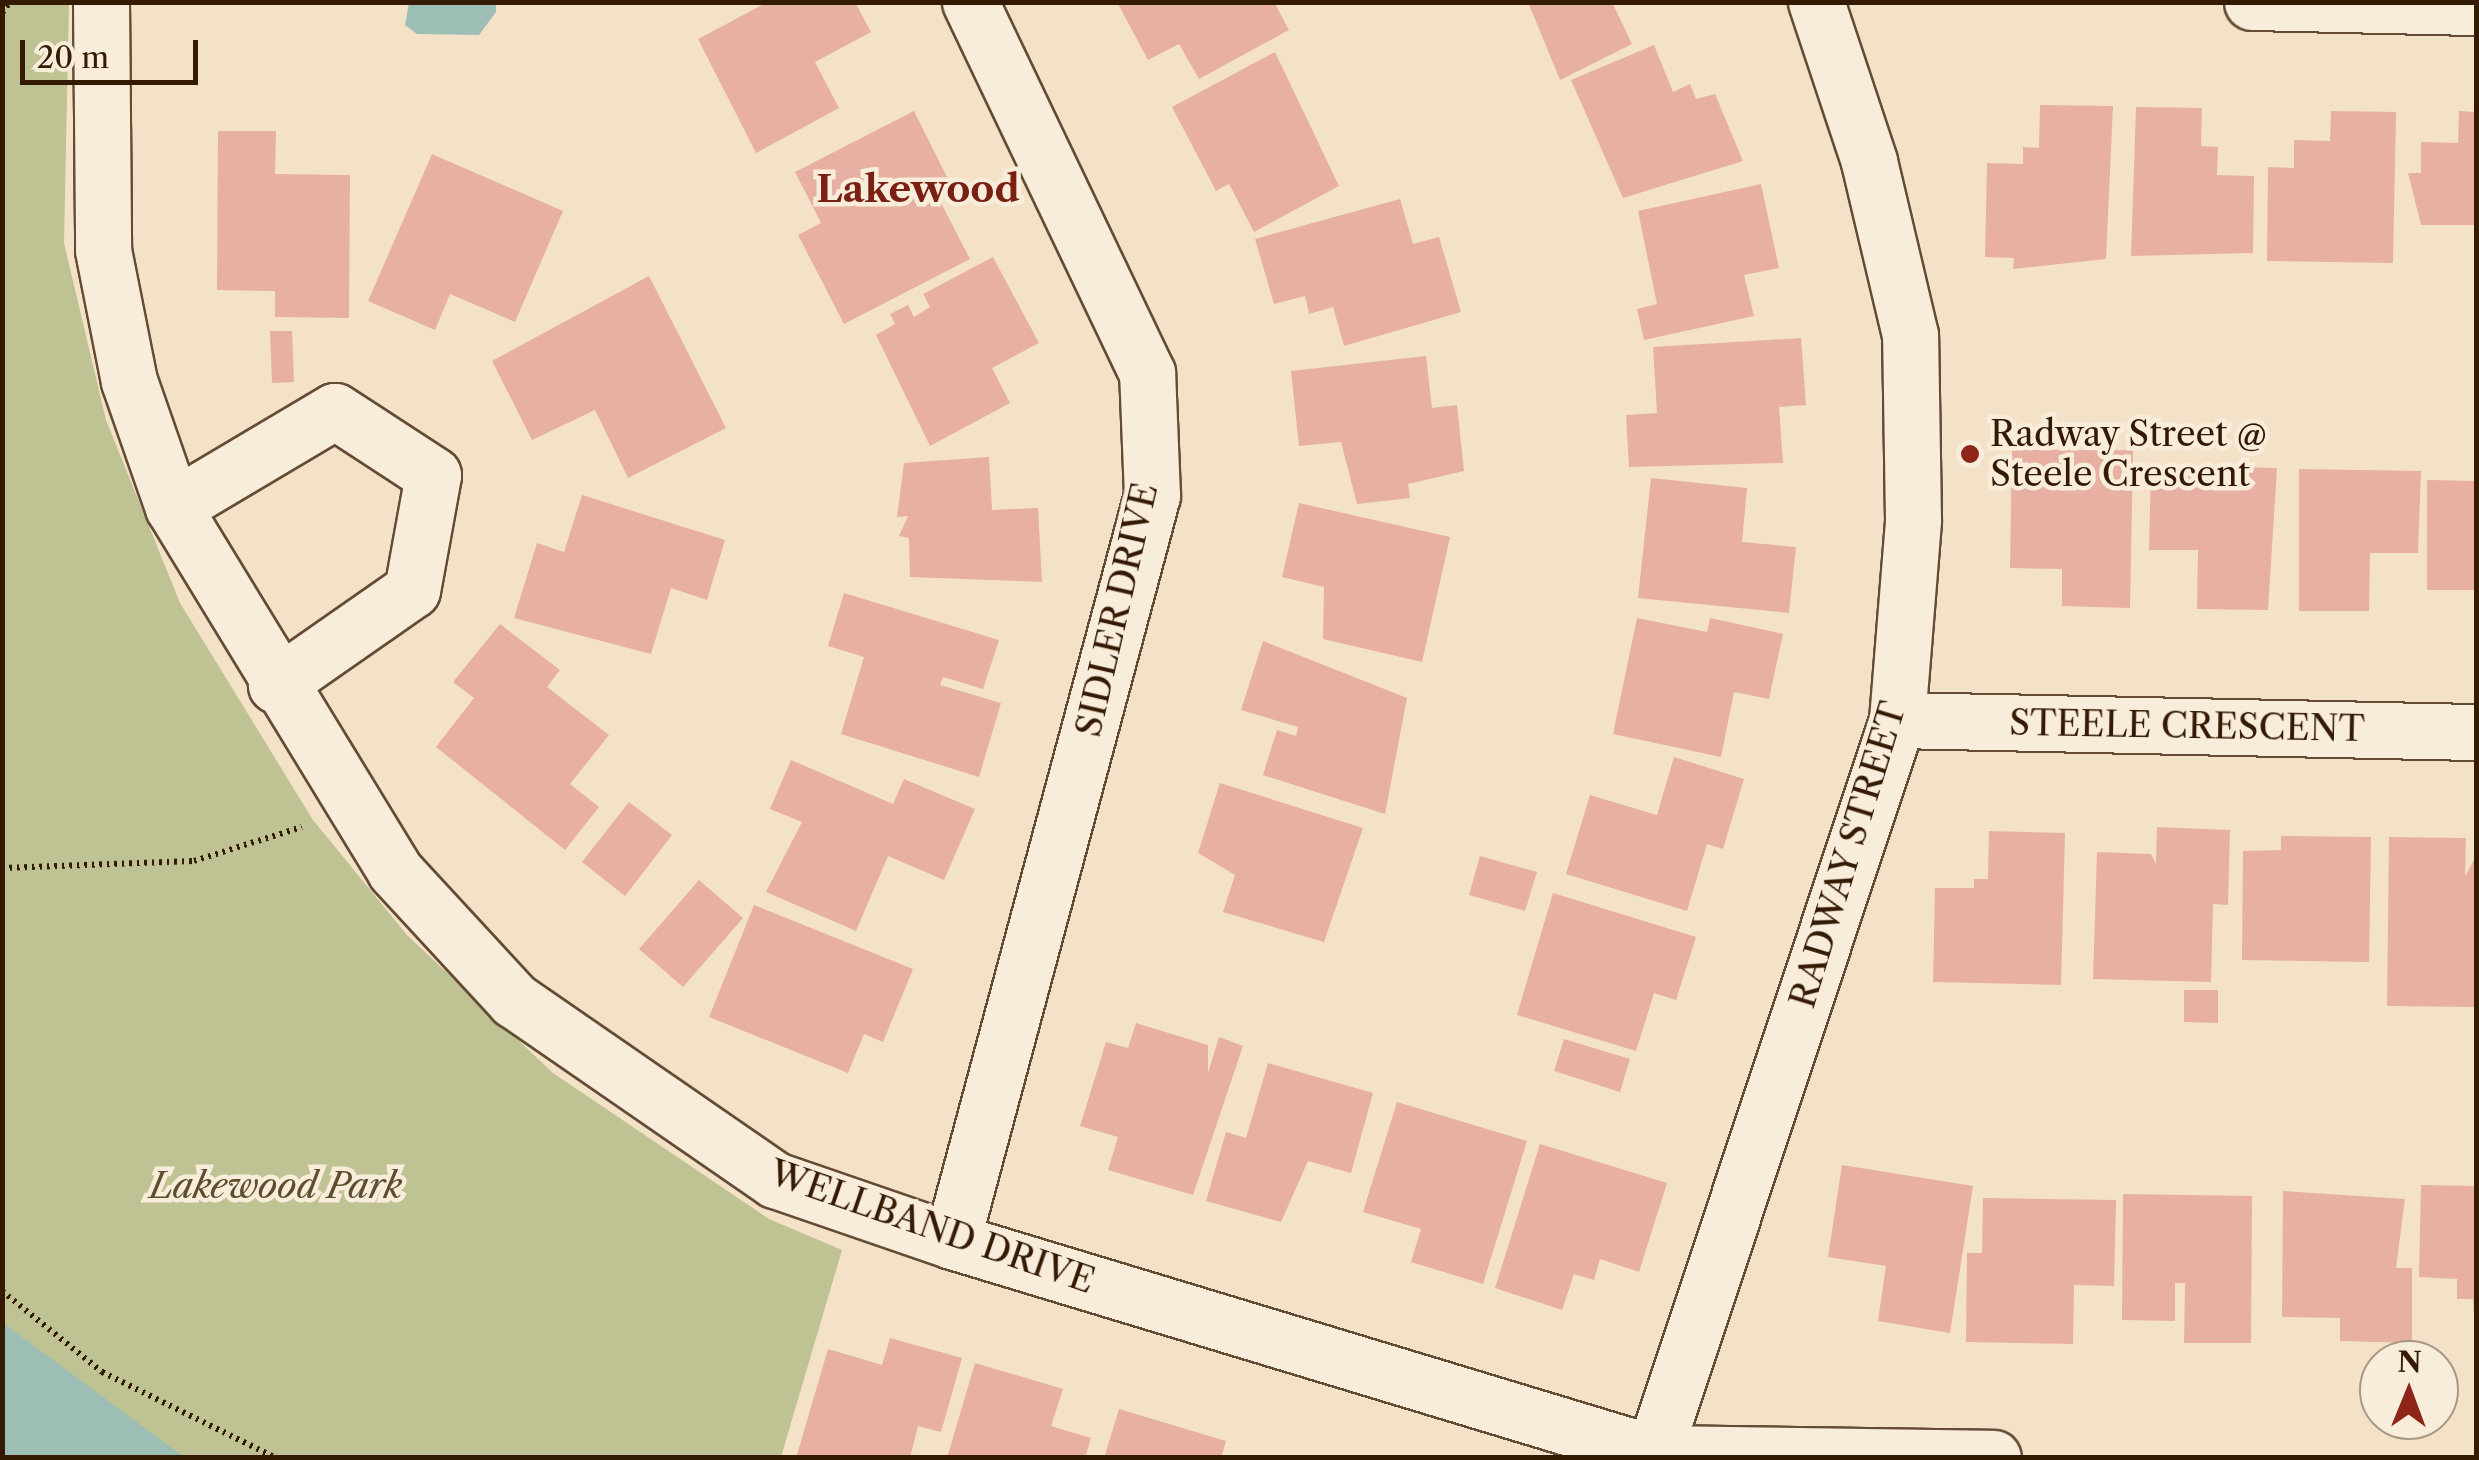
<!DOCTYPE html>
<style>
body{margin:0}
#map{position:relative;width:2479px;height:1460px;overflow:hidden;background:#f4e2c8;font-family:"Libre Caslon Text",serif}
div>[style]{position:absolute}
.green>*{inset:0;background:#bfc293}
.water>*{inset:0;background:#9cbeb5}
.building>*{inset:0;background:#e7b0a2}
.path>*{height:6px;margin-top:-3px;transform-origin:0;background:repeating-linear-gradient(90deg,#341903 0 2.5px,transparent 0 7.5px)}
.roads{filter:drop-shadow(2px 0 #644b34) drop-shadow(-2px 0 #644b34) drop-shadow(0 2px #644b34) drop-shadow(0 -2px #644b34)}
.minor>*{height:55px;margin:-27.5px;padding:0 27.5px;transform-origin:27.5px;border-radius:27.5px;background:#f8ecdb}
.dots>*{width:28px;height:28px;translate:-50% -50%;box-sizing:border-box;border:5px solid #f8ecdb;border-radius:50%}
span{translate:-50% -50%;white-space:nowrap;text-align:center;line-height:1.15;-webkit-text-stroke:9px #f8ecdb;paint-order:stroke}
.poi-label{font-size:35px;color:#341903}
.left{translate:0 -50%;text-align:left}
.street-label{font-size:35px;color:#341903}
.park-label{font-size:35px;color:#5e4c2e;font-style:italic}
.neighbourhood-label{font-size:38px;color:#7a1f14;font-weight:700}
.frame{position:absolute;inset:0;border:5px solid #341903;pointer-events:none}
.north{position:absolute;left:2359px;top:1340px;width:100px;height:100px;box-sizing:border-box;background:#f8ecdb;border:2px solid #aa9885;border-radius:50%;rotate:1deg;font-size:28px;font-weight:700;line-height:40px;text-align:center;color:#341903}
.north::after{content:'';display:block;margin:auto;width:35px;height:45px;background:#8f2418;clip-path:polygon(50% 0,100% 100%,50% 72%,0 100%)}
.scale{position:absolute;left:20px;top:40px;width:178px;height:45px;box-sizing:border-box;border:5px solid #341903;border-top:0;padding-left:12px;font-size:30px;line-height:35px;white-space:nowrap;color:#341903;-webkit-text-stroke:8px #f8ecdb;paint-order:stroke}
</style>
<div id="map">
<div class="green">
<div style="clip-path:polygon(69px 2px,64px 243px,106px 420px,180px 603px,313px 820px,407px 935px,553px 1073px,769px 1219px,842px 1250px,781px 1457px,3px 1458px,2px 3px)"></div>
</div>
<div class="water">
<div style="clip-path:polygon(409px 3px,496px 3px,496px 12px,479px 35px,417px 34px,405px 25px)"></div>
<div style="clip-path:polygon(3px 1323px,184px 1457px,3px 1457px)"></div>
</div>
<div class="building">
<div style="clip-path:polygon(768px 2px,855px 2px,871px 32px,815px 62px,839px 108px,756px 153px,698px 39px)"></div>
<div style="clip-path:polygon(1117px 2px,1274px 2px,1289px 30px,1199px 79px,1179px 44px,1148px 60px)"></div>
<div style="clip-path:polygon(1528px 2px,1612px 2px,1632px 44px,1560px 80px)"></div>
<div style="clip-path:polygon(1654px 45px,1673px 92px,1690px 84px,1696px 99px,1715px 94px,1743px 161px,1623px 198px,1571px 80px)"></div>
<div style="clip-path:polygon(1275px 52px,1339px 186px,1254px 232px,1229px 184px,1216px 191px,1172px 107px)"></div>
<div style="clip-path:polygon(2040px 105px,2113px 106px,2106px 259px,2013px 269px,2014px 258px,1985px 257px,1987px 163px,2023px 164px,2023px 147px,2039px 148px)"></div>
<div style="clip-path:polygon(2136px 107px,2202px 108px,2201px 146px,2218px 147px,2217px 175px,2254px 176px,2253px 253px,2131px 256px)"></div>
<div style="clip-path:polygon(914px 111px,948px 179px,918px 194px,924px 206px,939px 199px,970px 259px,844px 324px,798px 235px,821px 223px,795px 172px)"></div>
<div style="clip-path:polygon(2331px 111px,2396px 112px,2393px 263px,2267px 261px,2268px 167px,2294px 168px,2294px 140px,2330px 141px)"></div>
<div style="clip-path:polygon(2459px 111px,2476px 112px,2476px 225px,2421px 225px,2408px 173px,2421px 173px,2421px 142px,2458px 143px)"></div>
<div style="clip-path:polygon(218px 131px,276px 131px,275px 174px,350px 175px,349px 318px,275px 317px,275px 291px,217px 290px)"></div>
<div style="clip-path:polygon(432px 154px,563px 211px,515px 322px,450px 294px,435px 330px,368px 301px)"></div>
<div style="clip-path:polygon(1761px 184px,1779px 268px,1744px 275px,1754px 316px,1644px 340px,1637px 309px,1657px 304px,1638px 211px)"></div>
<div style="clip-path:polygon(1400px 199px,1413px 244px,1439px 237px,1461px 312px,1344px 346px,1333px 307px,1309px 314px,1305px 296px,1274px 304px,1255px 239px)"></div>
<div style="clip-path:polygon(993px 257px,1039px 343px,992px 368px,1010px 403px,930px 446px,876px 335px,895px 324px,890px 314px,908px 305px,914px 317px,930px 307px,923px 294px)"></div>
<div style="clip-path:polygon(649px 276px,726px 428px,628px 478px,595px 410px,532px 440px,492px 361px)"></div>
<div style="clip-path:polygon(270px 331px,292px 331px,294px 382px,272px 383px)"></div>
<div style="clip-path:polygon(1801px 338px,1806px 405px,1779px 407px,1783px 463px,1629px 467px,1626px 415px,1657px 413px,1653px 347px)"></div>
<div style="clip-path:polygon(1426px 356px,1432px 408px,1457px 405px,1464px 471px,1408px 484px,1410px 498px,1357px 504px,1341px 442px,1299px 446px,1291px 371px)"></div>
<div style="clip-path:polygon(2012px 450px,2133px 450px,2130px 608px,2062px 606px,2062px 569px,2010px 568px)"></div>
<div style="clip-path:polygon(989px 457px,992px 510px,1038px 508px,1042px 582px,910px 577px,909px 538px,899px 536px,908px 516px,897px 517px,904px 463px)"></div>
<div style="clip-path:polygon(2151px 465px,2277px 468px,2268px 610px,2197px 609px,2198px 550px,2149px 550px)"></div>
<div style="clip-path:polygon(2299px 469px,2421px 471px,2418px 553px,2370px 553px,2369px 611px,2299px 611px)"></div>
<div style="clip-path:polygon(1651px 478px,1747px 488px,1742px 542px,1796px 547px,1789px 613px,1638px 598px)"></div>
<div style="clip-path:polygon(2427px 480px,2476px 481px,2476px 590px,2427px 590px)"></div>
<div style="clip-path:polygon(582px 495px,725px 540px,707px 600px,671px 588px,651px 654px,514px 618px,537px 543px,564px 552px)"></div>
<div style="clip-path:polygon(1299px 503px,1450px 537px,1422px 662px,1323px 639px,1324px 587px,1282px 577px)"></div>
<div style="clip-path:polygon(844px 593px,999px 640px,983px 689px,943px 677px,940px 685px,1001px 703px,979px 777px,841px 734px,864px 657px,828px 646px)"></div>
<div style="clip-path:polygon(1637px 618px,1707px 632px,1710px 618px,1783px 634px,1769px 699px,1734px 692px,1721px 757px,1613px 734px)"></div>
<div style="clip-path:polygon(500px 624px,560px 670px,547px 687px,609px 735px,570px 784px,599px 807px,565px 850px,436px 747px,474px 698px,453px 682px)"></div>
<div style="clip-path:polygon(1263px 641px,1407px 698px,1385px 814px,1263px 775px,1277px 730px,1296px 736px,1298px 727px,1241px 710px)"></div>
<div style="clip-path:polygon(1674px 757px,1744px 779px,1723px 849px,1707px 844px,1687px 911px,1566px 874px,1590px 795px,1657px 815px)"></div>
<div style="clip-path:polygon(791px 760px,893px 804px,904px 779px,975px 809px,944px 880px,888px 856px,856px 931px,766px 892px,802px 822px,770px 809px)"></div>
<div style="clip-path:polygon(1220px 783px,1363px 828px,1324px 942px,1223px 912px,1235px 875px,1198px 853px)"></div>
<div style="clip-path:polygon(629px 802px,672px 835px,625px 896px,582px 862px)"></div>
<div style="clip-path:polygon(2157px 827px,2230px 830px,2228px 905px,2213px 904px,2211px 982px,2093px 979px,2097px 852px,2151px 854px,2156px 864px)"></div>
<div style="clip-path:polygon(1989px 831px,2065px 833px,2061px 985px,1933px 982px,1935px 888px,1974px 888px,1974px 879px,1988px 879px)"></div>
<div style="clip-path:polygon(2281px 836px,2371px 837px,2369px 962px,2242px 960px,2243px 851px,2281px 850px)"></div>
<div style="clip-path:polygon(2389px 837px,2466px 838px,2465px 876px,2476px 856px,2476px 1007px,2387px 1006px)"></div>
<div style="clip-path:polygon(1480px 856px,1537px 872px,1525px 911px,1469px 895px)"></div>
<div style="clip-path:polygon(699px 880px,743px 918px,683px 987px,639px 949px)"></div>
<div style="clip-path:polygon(1553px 893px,1696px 937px,1676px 1000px,1654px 993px,1636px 1051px,1517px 1015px)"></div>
<div style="clip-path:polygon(754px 905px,913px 969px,883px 1042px,864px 1034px,848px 1073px,709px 1017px)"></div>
<div style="clip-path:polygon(2184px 990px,2218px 990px,2218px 1023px,2184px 1022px)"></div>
<div style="clip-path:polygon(1136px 1023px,1208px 1045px,1208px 1073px,1219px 1037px,1243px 1046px,1193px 1195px,1108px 1170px,1118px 1137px,1080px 1126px,1106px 1042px,1128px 1048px)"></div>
<div style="clip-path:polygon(1564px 1039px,1630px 1059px,1620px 1092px,1554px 1071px)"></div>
<div style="clip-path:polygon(1268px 1063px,1373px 1093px,1351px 1173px,1308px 1161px,1281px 1222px,1206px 1201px,1226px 1132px,1246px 1138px)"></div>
<div style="clip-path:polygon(1397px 1102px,1527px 1141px,1483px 1284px,1411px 1262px,1421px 1229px,1363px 1212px)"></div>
<div style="clip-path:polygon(1540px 1144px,1667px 1183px,1639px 1272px,1600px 1259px,1594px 1280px,1574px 1274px,1562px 1310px,1495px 1288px)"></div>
<div style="clip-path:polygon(1842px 1165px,1973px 1186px,1950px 1333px,1878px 1321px,1886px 1266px,1828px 1257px)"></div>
<div style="clip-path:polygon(2421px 1185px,2476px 1186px,2476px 1350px,2473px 1299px,2457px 1299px,2457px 1279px,2419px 1277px)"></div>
<div style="clip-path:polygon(2283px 1191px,2405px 1199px,2396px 1268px,2412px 1268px,2412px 1343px,2340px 1341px,2340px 1318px,2282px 1317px)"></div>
<div style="clip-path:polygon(2123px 1194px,2252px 1196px,2251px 1343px,2184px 1343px,2185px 1283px,2175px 1283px,2175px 1321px,2122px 1320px)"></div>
<div style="clip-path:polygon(1983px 1198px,2116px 1200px,2114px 1286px,2074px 1285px,2073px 1344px,1966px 1342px,1967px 1253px,1982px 1253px)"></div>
<div style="clip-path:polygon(890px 1338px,962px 1358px,941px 1432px,918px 1426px,910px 1458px,796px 1458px,828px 1349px,882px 1365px)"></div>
<div style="clip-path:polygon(975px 1363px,1063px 1389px,1051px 1426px,1091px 1438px,1085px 1458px,947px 1458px)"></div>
<div style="clip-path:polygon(1119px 1409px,1226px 1441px,1221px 1458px,1104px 1458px)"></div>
</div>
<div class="path">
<div style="left:2px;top:13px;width:14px;rotate:-54deg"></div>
<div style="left:2px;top:868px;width:192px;rotate:-2.1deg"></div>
<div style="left:194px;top:861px;width:113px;rotate:-17.5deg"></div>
<div style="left:2px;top:1291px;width:129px;rotate:39deg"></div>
<div style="left:102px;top:1372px;width:194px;rotate:26.3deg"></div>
</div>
<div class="roads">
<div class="minor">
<div style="left:101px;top:2px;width:248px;rotate:89.5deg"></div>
<div style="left:103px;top:250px;width:134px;rotate:78.8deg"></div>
<div style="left:129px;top:381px;width:133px;rotate:70.8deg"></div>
<div style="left:173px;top:507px;width:426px;rotate:58.6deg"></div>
<div style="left:395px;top:871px;width:176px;rotate:47.3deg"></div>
<div style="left:514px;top:1000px;width:317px;rotate:34.6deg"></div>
<div style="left:775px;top:1180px;width:187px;rotate:19deg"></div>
<div style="left:952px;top:1241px;width:732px;rotate:16.83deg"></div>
<div style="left:1653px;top:1453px;width:340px;rotate:0.8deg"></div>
<div style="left:2252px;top:2px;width:224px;rotate:1.3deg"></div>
<div style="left:173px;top:507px;width:188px;rotate:-30.7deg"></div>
<div style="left:335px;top:411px;width:117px;rotate:33.1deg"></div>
<div style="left:433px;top:475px;width:117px;rotate:100.3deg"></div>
<div style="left:412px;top:590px;width:166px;rotate:145.1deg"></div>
<div style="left:1897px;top:720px;width:579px;rotate:1.19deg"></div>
<div style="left:952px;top:1241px;width:772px;rotate:-74.99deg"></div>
<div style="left:1152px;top:495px;width:122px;rotate:-92.3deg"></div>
<div style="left:1147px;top:373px;width:411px;rotate:-115.5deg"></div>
<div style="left:1652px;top:1458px;width:778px;rotate:-71.63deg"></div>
<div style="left:1897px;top:720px;width:201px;rotate:-85.4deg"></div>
<div style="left:1913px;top:520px;width:185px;rotate:-90.9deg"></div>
<div style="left:1910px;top:335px;width:179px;rotate:-103.3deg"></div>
<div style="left:1869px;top:161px;width:168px;rotate:-108.4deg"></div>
</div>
</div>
<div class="dots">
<div style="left:1970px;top:454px;background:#8f2418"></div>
</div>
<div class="poi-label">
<span class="left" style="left:1990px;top:454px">Radway Street @<br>Steele Crescent</span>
</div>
<div class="street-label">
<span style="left:1117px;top:610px;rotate:-77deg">SIDLER DRIVE</span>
<span style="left:2187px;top:726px;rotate:1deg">STEELE CRESCENT</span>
<span style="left:1848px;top:855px;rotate:-73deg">RADWAY STREET</span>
<span style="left:932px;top:1227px;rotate:19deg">WELLBAND DRIVE</span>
</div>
<div class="park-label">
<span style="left:276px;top:1186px">Lakewood Park</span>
</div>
<div class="neighbourhood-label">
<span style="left:918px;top:189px">Lakewood</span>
</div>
<div class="frame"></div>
<div class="north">N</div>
<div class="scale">20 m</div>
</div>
